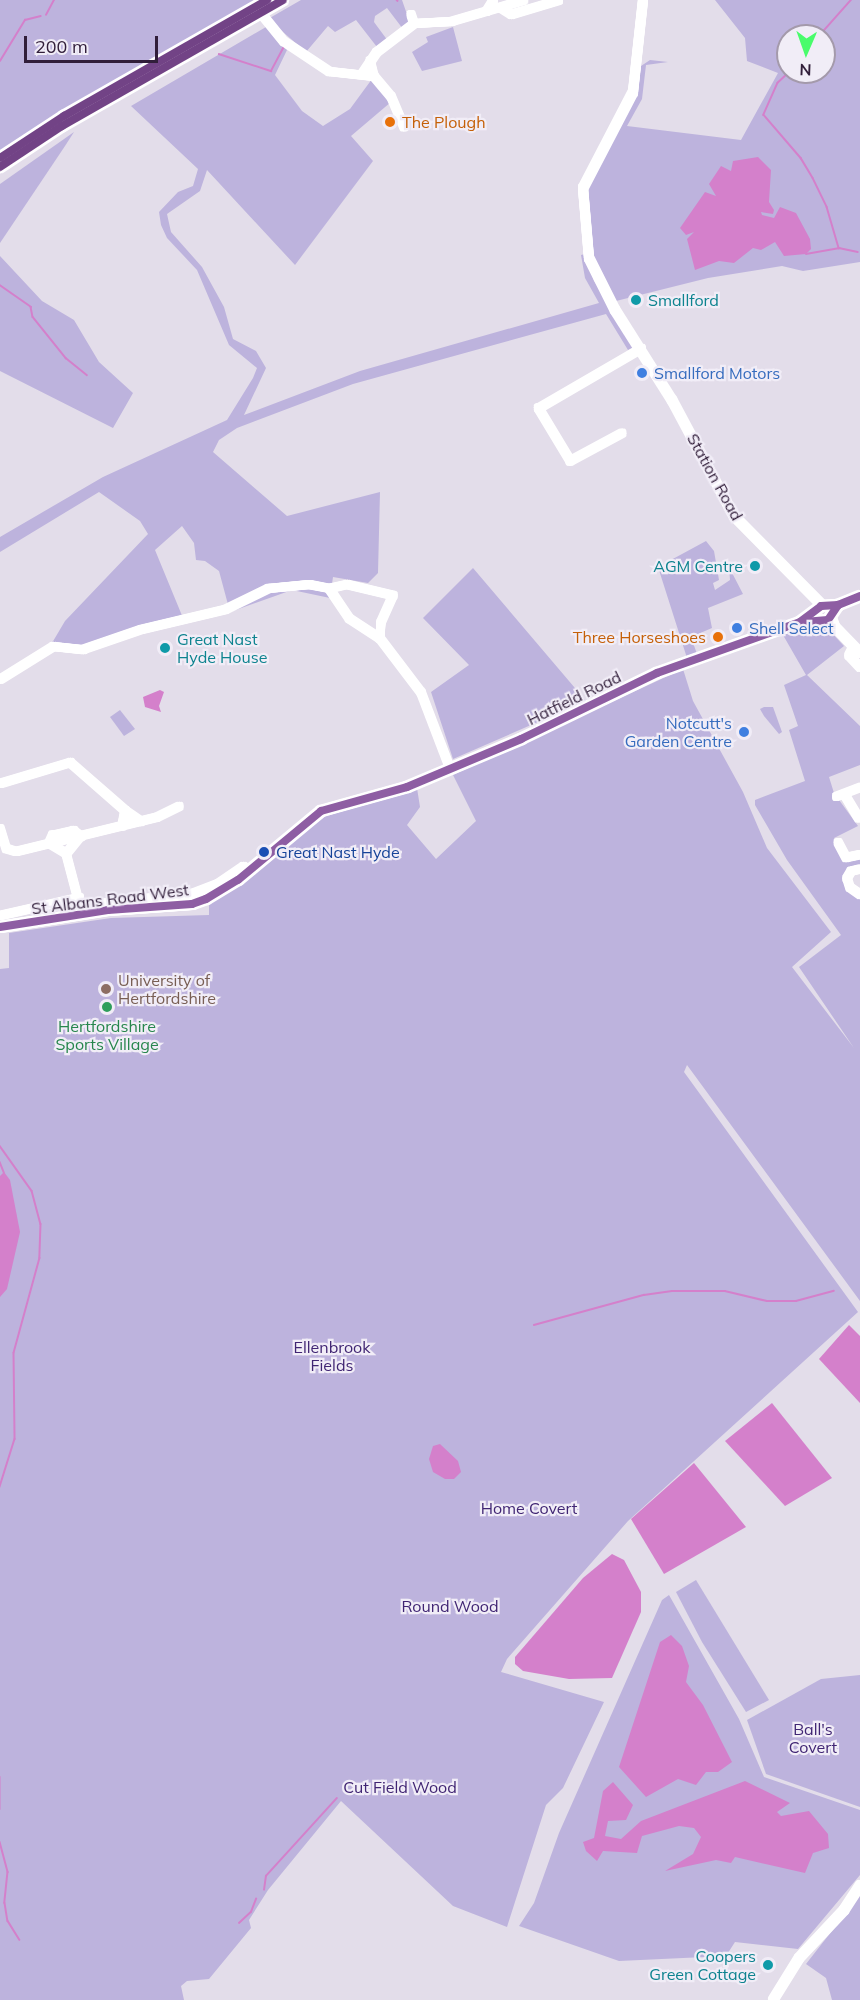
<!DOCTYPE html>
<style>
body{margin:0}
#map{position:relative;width:860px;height:2000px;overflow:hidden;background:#e3ddea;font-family:Mulish,sans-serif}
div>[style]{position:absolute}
.green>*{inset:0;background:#bdb3dd}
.water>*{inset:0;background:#d480cb}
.stream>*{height:1.5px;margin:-0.75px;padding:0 0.75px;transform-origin:0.75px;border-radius:0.75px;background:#d480cb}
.roads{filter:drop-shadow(2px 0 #fff) drop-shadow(-2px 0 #fff) drop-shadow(0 2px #fff) drop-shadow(0 -2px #fff)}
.minor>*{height:4.5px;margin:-2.25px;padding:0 2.25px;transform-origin:2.25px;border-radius:2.25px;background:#fff}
.tertiary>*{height:6px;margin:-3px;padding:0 3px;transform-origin:3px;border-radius:3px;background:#fff}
.primary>*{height:8px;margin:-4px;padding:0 4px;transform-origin:4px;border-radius:4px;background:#8e5ea3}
.trunk>*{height:8px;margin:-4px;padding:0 4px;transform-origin:4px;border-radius:4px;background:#724386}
.dots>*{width:16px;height:16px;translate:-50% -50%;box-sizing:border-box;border:3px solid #f1edf7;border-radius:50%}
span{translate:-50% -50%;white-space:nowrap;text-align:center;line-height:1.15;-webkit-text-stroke:4.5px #f1edf7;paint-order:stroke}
.food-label{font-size:16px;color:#c56008}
.left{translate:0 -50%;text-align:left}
.right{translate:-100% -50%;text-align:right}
.culture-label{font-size:16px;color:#0d838f}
.shop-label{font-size:16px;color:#366cbe}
.street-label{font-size:16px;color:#311e3a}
.transit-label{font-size:16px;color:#164399}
.education-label{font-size:16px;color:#785e54}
.leisure-label{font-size:16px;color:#27864d}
.park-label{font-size:16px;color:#402573}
.north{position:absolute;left:776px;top:24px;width:60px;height:60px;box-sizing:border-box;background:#f1edf7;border:2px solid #a49aab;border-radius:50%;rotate:182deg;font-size:16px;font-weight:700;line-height:24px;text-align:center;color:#311e3a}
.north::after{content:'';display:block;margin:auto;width:21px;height:27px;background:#49fc6c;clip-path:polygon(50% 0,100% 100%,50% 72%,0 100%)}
.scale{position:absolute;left:24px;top:36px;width:134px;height:27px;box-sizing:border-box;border:3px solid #311e3a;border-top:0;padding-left:8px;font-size:18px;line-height:21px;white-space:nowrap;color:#311e3a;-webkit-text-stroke:4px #f1edf7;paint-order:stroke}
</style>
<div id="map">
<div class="green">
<div style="clip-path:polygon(0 0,256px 0,85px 98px,0 154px)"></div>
<div style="clip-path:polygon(301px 0,402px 0,410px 23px,403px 29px,387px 8px,375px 16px,374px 22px,388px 41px,377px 47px,356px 20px,335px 32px,328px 26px,306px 52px,268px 19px)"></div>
<div style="clip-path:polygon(evenodd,715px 0,860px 0,860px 262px,803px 271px,782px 266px,708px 278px,616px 301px,595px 265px,585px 199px,588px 185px,635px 97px,641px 66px,650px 60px,668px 62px,646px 65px,642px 99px,627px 126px,741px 140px,778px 73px,747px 61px,745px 38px,715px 0,788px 36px,824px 36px,824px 72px,788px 72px,788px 36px)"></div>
<div style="clip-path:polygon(266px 27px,287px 50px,275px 75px,302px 111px,323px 126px,350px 109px,372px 79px,391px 102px,351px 136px,373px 161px,295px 265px,207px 170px,200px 191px,167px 214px,171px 232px,202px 267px,224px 307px,233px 339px,256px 351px,266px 368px,244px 415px,360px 371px,599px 303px,585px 278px,581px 255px,585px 254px,594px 281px,636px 346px,628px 350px,606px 314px,353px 384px,237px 428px,219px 440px,213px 452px,287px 516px,380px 492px,378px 573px,368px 583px,333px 577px,330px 598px,292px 590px,230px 612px,219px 571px,205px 561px,196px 560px,194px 543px,182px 526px,155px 550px,183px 618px,141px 626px,82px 647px,52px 643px,65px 621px,148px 534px,140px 521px,99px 492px,0 552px,0 537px,103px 477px,227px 420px,253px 378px,257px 368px,229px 345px,197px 270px,167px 238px,161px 225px,159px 212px,178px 192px,193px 186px,198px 169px,131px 106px)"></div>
<div style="clip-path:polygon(453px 27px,462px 61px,422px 71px,412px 52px,428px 42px,426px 37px)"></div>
<div style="clip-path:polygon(74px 132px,65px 146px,0 243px,0 184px)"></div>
<div style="clip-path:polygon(0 256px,42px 301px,74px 320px,99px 362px,133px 393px,113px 428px,0 371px)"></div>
<div style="clip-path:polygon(706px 541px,714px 551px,719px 580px,713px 583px,715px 590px,730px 580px,729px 567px,743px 594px,708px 608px,712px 628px,691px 637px,697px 654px,687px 658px,658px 567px)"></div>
<div style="clip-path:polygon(473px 568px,586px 701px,453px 759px,431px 692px,469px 665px,423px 618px)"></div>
<div style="clip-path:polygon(811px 625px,828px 629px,844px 646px,807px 675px,860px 726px,860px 765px,829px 777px,834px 793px,858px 826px,834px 838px,845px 859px,860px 858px,860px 866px,849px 869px,846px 878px,860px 897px,860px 1301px,687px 1065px,684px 1072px,858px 1312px,628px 1521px,507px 1659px,501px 1672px,604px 1702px,563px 1788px,546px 1805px,507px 1927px,453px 1906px,341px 1801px,268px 1890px,249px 1920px,251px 1928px,209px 1979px,187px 1981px,181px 1986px,184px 2000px,0 2000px,0 969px,9px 968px,9px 933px,111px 918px,209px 915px,209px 904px,324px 817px,417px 788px,420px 807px,407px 825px,436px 859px,476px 821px,453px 775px,683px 669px,693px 701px,743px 792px,767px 848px,831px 932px,792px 967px,854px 1048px,799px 967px,841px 935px,787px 860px,755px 805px,755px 800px,805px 781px,789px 730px,798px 726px,784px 685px,806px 675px,783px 635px)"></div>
<div style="clip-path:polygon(764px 707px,773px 707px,782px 732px,779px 734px,764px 716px,760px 709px)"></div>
<div style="clip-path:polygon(120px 710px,135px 729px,124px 736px,110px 717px)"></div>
<div style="clip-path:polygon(696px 1580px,769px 1700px,746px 1712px,702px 1642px,676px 1592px)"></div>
<div style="clip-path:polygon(669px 1595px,739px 1719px,764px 1777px,860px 1810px,860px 1875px,798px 1949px,735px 1942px,726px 1956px,619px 1961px,519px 1926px,534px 1903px,559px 1833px,662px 1600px)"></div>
<div style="clip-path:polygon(860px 1675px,860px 1807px,766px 1774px,747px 1720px,821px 1679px)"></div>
<div style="clip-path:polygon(860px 1895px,860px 2000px,832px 2000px,826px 1978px,806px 1964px)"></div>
</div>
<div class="water">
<div style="clip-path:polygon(758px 157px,771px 170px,769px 202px,774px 210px,773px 214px,761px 212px,762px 215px,774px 218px,780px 207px,796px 213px,810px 239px,811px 249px,806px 254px,784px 256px,775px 242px,761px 250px,753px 248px,734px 263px,719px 261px,695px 270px,687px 239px,694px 232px,686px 235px,680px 228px,705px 192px,716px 196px,709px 184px,721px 166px,731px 171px,733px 161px)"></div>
<div style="clip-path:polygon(160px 690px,164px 692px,159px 706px,161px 712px,145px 707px,143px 697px)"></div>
<div style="clip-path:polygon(4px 1172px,10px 1180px,20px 1232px,7px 1289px,0 1297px,0 1176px)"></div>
<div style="clip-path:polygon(849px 1325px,860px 1336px,860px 1403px,819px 1359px)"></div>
<div style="clip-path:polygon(772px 1403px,832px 1478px,785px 1506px,725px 1441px)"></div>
<div style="clip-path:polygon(440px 1444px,458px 1461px,461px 1472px,454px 1479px,445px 1479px,433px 1472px,429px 1459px,433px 1446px)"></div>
<div style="clip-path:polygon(694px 1463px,746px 1527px,664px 1574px,631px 1519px)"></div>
<div style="clip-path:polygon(612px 1554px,624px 1560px,641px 1592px,641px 1612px,612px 1678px,569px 1679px,523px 1671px,515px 1664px,515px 1657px,583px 1578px)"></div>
<div style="clip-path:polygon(671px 1635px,682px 1646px,689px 1666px,686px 1682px,703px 1705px,732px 1762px,718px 1772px,706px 1772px,696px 1785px,678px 1779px,646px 1797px,619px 1767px,660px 1642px)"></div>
<div style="clip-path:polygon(745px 1781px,790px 1803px,777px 1812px,781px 1816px,809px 1811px,828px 1834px,829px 1848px,813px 1853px,805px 1873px,735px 1857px,731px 1863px,716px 1860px,665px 1871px,693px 1854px,701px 1837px,694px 1828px,679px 1826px,642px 1836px,637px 1853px,603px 1851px,597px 1861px,586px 1851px,583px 1842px,594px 1838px,603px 1791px,613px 1782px,633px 1805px,626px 1820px,608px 1821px,605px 1836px,621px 1839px,641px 1821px)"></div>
</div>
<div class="stream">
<div style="left:397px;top:0;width:1px;rotate:45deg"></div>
<div style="left:46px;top:15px;width:17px;rotate:-62deg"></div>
<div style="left:819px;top:36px;width:48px;rotate:-48.4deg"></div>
<div style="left:219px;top:54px;width:55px;rotate:18.1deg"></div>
<div style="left:271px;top:71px;width:26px;rotate:-62deg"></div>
<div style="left:0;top:61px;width:48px;rotate:-58.6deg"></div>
<div style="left:25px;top:20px;width:16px;rotate:-14deg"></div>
<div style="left:790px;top:72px;width:16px;rotate:137deg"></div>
<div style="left:778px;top:83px;width:35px;rotate:114deg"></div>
<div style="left:764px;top:115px;width:57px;rotate:49.3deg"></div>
<div style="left:801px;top:158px;width:23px;rotate:59deg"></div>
<div style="left:813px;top:178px;width:32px;rotate:64deg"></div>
<div style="left:827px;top:207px;width:43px;rotate:73.7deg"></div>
<div style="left:806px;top:254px;width:34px;rotate:-10deg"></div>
<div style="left:839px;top:248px;width:19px;rotate:12deg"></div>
<div style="left:0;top:285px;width:38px;rotate:35deg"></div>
<div style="left:31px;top:307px;width:10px;rotate:79deg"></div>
<div style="left:33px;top:317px;width:53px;rotate:51.2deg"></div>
<div style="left:66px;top:358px;width:27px;rotate:39deg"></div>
<div style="left:0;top:1146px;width:55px;rotate:54.6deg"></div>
<div style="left:32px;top:1191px;width:34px;rotate:75deg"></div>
<div style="left:41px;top:1224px;width:34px;rotate:92deg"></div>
<div style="left:40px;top:1258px;width:98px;rotate:105.3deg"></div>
<div style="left:14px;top:1353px;width:86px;rotate:89.3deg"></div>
<div style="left:15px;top:1439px;width:50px;rotate:107.4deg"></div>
<div style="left:0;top:1162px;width:11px;rotate:68deg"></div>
<div style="left:534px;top:1325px;width:114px;rotate:-15.3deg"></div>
<div style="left:644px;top:1295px;width:28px;rotate:-8deg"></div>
<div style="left:672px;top:1291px;width:53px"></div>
<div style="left:725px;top:1291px;width:43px;rotate:13.4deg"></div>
<div style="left:767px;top:1301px;width:29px"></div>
<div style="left:796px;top:1301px;width:39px;rotate:-15deg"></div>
<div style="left:0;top:1777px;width:32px;rotate:90deg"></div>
<div style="left:0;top:1842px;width:31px;rotate:75deg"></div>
<div style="left:8px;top:1872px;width:31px;rotate:96deg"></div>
<div style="left:5px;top:1903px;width:18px;rotate:81deg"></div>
<div style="left:8px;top:1921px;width:22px;rotate:58deg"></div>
<div style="left:264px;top:1890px;width:14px;rotate:-82deg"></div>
<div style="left:266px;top:1876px;width:105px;rotate:-47.7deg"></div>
<div style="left:239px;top:1923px;width:16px;rotate:-43deg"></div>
<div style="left:251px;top:1912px;width:14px;rotate:-69deg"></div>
</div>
<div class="roads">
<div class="minor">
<div style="left:500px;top:7px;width:13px;rotate:32deg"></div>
<div style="left:511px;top:14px;width:49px;rotate:-16.6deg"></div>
<div style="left:486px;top:11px;width:13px;rotate:-58deg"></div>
<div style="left:261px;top:13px;width:36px;rotate:51deg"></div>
<div style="left:284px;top:41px;width:54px;rotate:33.7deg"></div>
<div style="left:329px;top:71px;width:45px;rotate:6.3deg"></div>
<div style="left:411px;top:14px;width:9px;rotate:72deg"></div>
<div style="left:370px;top:60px;width:16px;rotate:76deg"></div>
<div style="left:374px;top:76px;width:26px;rotate:50deg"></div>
<div style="left:391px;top:96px;width:33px;rotate:67deg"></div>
<div style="left:362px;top:73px;width:25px;rotate:-56deg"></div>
<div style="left:376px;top:52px;width:48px;rotate:-37.3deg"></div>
<div style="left:414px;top:23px;width:37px;rotate:-3deg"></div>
<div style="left:451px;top:21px;width:75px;rotate:-16.3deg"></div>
<div style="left:622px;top:433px;width:59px;rotate:151.7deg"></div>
<div style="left:570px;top:461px;width:62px;rotate:-121.1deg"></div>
<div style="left:538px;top:408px;width:119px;rotate:-30.2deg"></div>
<div style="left:329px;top:588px;width:18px;rotate:-13deg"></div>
<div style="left:347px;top:584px;width:47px;rotate:13.4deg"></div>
<div style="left:393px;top:595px;width:30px;rotate:114deg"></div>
<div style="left:381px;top:622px;width:16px;rotate:94deg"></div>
<div style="left:853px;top:647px;width:9px;rotate:117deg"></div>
<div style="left:849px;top:655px;width:16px;rotate:47deg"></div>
<div style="left:0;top:679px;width:62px;rotate:-31.9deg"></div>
<div style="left:53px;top:646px;width:30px;rotate:6deg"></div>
<div style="left:83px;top:649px;width:61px;rotate:-19deg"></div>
<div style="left:141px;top:629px;width:86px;rotate:-13.4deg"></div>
<div style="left:225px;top:609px;width:48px;rotate:-26deg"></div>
<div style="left:268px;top:588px;width:41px;rotate:-5.6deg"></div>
<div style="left:309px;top:584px;width:20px;rotate:11deg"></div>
<div style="left:329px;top:588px;width:36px;rotate:56deg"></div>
<div style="left:349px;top:618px;width:37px;rotate:33deg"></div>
<div style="left:380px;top:638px;width:68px;rotate:52.8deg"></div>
<div style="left:421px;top:692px;width:81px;rotate:69.1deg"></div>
<div style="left:0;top:783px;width:73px;rotate:-16.7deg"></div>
<div style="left:70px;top:762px;width:73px;rotate:41.1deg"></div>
<div style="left:125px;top:810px;width:16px;rotate:101deg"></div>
<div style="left:845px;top:795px;width:26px;rotate:59deg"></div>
<div style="left:836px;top:796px;width:26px;rotate:-21deg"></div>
<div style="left:125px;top:810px;width:19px;rotate:35deg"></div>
<div style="left:0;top:828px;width:21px;rotate:73deg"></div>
<div style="left:6px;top:848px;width:10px;rotate:17deg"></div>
<div style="left:16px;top:851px;width:144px;rotate:-13.7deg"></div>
<div style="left:156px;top:817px;width:25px;rotate:-26deg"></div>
<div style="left:838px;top:842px;width:17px;rotate:62deg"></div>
<div style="left:846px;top:857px;width:14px;rotate:-12deg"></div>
<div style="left:48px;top:844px;width:10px;rotate:-66deg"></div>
<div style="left:52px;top:835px;width:22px;rotate:-13deg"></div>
<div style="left:73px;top:830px;width:10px;rotate:37deg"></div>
<div style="left:51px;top:844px;width:17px;rotate:31deg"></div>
<div style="left:66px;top:853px;width:63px;rotate:75.3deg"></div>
<div style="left:66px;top:853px;width:21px;rotate:-51deg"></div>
<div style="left:860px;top:869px;width:9px;rotate:167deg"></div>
<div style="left:851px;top:871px;width:8px;rotate:120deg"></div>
<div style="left:847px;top:878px;width:9px;rotate:72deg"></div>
<div style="left:850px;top:887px;width:12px;rotate:35deg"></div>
<div style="left:81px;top:905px;width:112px;rotate:-6.2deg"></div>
<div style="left:192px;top:893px;width:28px;rotate:-21deg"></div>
<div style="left:218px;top:883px;width:30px;rotate:-34deg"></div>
<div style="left:243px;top:866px;width:9px;rotate:21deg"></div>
<div style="left:0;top:915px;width:81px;rotate:-12.8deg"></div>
</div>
<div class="tertiary">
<div style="left:643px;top:0;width:93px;rotate:96.2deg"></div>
<div style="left:633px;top:92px;width:108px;rotate:117.5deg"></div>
<div style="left:583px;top:188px;width:70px;rotate:85.1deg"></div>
<div style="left:589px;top:258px;width:58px;rotate:63.4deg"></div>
<div style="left:615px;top:310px;width:107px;rotate:57.7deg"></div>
<div style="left:672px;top:400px;width:132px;rotate:61.9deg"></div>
<div style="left:734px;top:516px;width:127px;rotate:45.3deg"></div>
<div style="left:831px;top:616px;width:12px;rotate:70deg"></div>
<div style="left:835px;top:627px;width:36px;rotate:46deg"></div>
<div style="left:773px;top:2000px;width:49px;rotate:-58.2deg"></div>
<div style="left:799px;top:1958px;width:66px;rotate:-46.8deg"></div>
<div style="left:844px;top:1910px;width:30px;rotate:-57deg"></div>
</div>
<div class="primary">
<div style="left:804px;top:622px;width:24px;rotate:-5deg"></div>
<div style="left:828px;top:620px;width:18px;rotate:-56deg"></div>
<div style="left:0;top:927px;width:109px;rotate:-8.9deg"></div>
<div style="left:108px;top:910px;width:84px;rotate:-4.1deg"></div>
<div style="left:192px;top:904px;width:15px;rotate:-20deg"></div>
<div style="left:206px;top:899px;width:37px;rotate:-31deg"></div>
<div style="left:238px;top:880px;width:108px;rotate:-39.7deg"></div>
<div style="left:321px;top:811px;width:89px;rotate:-15.6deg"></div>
<div style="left:407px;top:787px;width:124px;rotate:-22.8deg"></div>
<div style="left:521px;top:739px;width:151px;rotate:-25.9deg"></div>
<div style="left:657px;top:673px;width:152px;rotate:-19.6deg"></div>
<div style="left:800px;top:622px;width:26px;rotate:-37deg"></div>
<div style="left:821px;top:606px;width:17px;rotate:-3deg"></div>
<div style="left:838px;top:605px;width:24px;rotate:-22deg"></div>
</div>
<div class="trunk">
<div style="left:0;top:158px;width:77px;rotate:-33.3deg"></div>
<div style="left:64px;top:116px;width:234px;rotate:-29.7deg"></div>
<div style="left:0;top:167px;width:74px;rotate:-33.5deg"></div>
<div style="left:62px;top:126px;width:254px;rotate:-29.7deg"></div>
</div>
</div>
<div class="dots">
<div style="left:390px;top:122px;background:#e8710a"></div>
<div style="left:636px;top:300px;background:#0f9aa8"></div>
<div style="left:642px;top:373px;background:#3f7fe0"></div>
<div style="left:755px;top:566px;background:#0f9aa8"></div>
<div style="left:737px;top:628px;background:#3f7fe0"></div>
<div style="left:718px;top:637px;background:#e8710a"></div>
<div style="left:165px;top:648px;background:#0f9aa8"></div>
<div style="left:744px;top:732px;background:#3f7fe0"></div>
<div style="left:264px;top:852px;background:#1a4fb4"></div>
<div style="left:106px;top:989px;background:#8d6e63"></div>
<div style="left:107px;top:1007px;background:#2e9e5b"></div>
<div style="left:768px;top:1965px;background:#0f9aa8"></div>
</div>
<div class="food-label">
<span class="left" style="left:402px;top:122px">The Plough</span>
<span class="right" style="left:706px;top:637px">Three Horseshoes</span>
</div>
<div class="culture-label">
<span class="left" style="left:648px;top:300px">Smallford</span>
<span class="right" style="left:743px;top:566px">AGM Centre</span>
<span class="left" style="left:177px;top:648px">Great Nast<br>Hyde House</span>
<span class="right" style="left:756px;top:1965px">Coopers<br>Green Cottage</span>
</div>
<div class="shop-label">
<span class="left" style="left:654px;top:373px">Smallford Motors</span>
<span class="left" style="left:749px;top:628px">Shell Select</span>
<span class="right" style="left:732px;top:732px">Notcutt's<br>Garden Centre</span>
</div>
<div class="street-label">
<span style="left:715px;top:477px;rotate:61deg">Station Road</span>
<span style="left:574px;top:698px;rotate:-26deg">Hatfield Road</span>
<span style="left:110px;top:899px;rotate:-7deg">St Albans Road West</span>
</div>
<div class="transit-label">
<span class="left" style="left:276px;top:852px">Great Nast Hyde</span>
</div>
<div class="education-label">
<span class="left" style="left:118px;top:989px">University of<br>Hertfordshire</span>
</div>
<div class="leisure-label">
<span style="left:107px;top:1035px">Hertfordshire<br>Sports Village</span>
</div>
<div class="park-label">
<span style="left:332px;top:1356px">Ellenbrook<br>Fields</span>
<span style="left:529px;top:1508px">Home Covert</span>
<span style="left:450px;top:1606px">Round Wood</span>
<span style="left:813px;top:1738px">Ball's<br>Covert</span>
<span style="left:400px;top:1787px">Cut Field Wood</span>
</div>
<div class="north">N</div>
<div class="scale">200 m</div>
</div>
